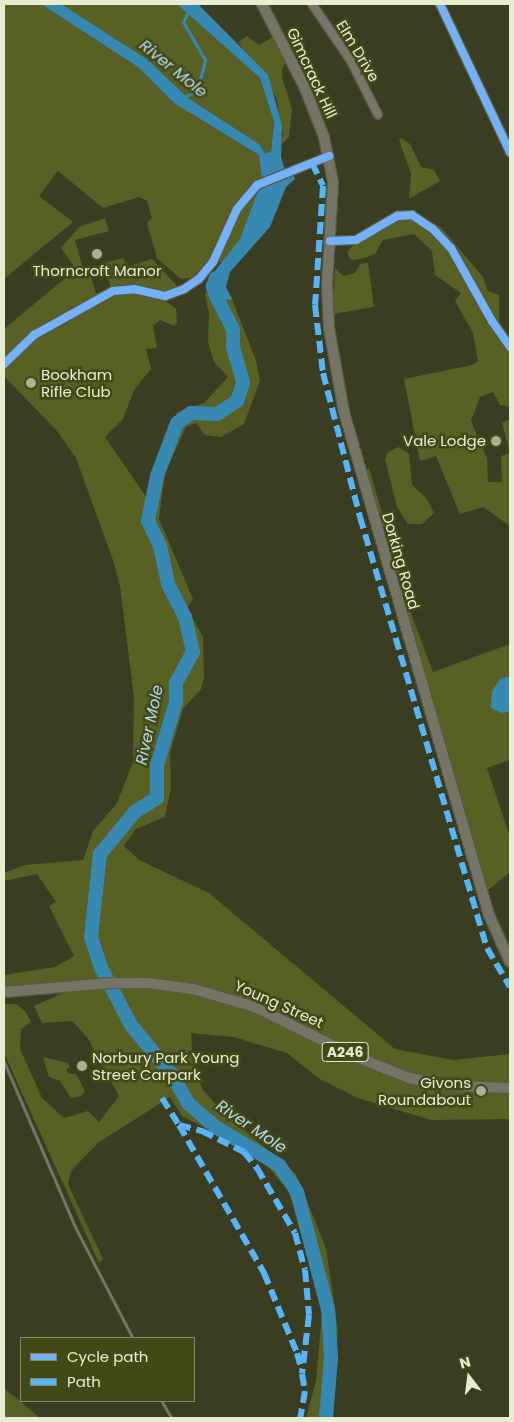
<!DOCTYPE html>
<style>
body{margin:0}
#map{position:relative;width:514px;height:1422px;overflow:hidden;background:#3a3d22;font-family:Poppins,sans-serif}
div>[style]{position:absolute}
.green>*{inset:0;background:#586023}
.water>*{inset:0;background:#3789b1}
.stream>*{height:2.5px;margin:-1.25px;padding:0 1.25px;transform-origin:1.25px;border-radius:1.25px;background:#3789b1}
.river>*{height:14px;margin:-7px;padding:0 7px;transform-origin:7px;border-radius:7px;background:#3789b1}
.roads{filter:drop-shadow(1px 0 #585a44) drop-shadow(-1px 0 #585a44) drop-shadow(0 1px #585a44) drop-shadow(0 -1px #585a44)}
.minor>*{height:8px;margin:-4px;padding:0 4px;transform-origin:4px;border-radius:4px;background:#7a746d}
.major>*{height:10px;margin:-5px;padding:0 5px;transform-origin:5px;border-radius:5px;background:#767466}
.rail>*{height:2.5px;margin:-1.25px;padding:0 1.25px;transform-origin:1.25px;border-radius:1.25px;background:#767466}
.quiet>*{height:6px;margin-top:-3px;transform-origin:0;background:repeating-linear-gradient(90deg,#56b5f8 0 12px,transparent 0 18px)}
.cycleway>*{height:8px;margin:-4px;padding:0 4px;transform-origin:4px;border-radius:4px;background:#73b2f8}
.dots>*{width:14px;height:14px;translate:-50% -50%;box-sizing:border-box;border:2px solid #424916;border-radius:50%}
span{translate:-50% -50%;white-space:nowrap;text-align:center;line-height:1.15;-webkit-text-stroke:5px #424916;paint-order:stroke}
.shield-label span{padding:1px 4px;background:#424916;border:1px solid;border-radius:4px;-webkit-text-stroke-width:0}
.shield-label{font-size:14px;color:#e8edd2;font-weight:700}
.street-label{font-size:15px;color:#e8edd2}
.poi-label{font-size:15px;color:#e8edd2}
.left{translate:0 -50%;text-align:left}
.right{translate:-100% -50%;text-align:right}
.water-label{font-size:16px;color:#b1daf3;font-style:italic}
.frame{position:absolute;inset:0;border:5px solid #e8edd2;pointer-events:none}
.legend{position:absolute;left:20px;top:1337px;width:175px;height:65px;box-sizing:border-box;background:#424916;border:1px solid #848b61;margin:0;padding:6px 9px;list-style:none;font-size:15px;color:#e8edd2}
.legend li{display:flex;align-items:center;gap:10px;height:25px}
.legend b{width:25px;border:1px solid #848b61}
.north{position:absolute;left:444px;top:1352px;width:50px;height:50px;-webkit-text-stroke:4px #424916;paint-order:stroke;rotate:345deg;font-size:14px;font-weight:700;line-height:20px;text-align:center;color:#e8edd2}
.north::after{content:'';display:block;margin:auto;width:18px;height:22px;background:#e8edd2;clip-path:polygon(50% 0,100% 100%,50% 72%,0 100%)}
</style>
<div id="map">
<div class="green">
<div style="clip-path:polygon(4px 4px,41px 4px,138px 67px,174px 103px,259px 155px,263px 174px,257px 197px,240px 239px,222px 262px,206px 265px,197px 277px,181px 279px,157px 258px,147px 223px,152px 218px,147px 201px,139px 197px,103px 208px,58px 171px,39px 196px,73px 222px,4px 279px)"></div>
<div style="clip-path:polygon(61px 4px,177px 4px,260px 78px,274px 122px,271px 152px,265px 153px,259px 144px,188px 98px,147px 59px)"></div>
<div style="clip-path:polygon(247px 36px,259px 45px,273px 37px,286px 62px,282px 68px,282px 77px,292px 109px,289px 137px,281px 145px,283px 133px,276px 97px,238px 42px)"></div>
<div style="clip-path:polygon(402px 138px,410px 144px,421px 167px,434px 170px,440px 181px,409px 199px,411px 173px,399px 140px)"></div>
<div style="clip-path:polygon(403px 216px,409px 216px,425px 228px,440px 226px,483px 277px,488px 291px,499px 295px,499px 330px,510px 343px,510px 411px,508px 406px,500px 405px,493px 392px,480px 397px,471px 421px,487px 458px,488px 482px,502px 482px,501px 456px,510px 453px,502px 423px,510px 419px,510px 526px,483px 507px,460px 514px,436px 456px,420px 461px,404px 379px,473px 365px,478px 361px,473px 333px,455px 301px,461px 293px,435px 275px,432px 251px,414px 234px,383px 240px,375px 254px,361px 259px,351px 260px,347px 253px,355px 242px)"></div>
<div style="clip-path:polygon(evenodd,105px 218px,109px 231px,75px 240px,83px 268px,88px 267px,96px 293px,111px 288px,104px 263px,124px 258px,126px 267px,152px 259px,179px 288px,157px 294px,176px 309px,177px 323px,174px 326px,160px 320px,153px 326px,157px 348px,146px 349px,151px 369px,134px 390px,123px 419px,105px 437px,147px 498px,177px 412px,204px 403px,228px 377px,214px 362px,208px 342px,209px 315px,205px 294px,208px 287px,223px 299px,232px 299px,256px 361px,260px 381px,244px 424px,221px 437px,205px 435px,196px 423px,186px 427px,165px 473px,159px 519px,193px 599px,187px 608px,203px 637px,204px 678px,201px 689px,183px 709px,170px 753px,171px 788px,165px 817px,136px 829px,124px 846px,139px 860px,209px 893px,395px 1049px,453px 1060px,510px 1054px,510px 1119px,431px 1120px,358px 1098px,318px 1078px,287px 1053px,234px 1037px,191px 1033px,193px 1067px,203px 1090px,221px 1110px,296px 1174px,326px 1248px,338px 1330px,330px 1418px,306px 1418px,316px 1381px,323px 1302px,310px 1247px,287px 1189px,269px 1168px,247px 1150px,182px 1116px,170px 1097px,98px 1143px,71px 1171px,68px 1184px,103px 1259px,99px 1263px,4px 1053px,4px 1004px,16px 1004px,26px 1012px,31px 1022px,21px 1029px,20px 1049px,42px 1098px,64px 1118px,88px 1111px,99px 1122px,119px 1096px,87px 1037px,72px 1021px,42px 1023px,34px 1006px,63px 993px,53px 982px,4px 986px,4px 975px,55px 967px,74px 956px,49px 906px,56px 902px,37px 874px,4px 881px,4px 873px,25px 865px,83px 860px,93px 831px,117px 803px,133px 762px,134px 697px,120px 586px,114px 563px,76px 458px,57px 431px,4px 376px,4px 329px,76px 269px,61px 248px,79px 227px,105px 218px,111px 290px,70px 317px,74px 308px,111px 290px)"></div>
<div style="clip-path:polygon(368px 263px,374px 307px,333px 314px,335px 268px,343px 276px,355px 273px,360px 264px)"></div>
<div style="clip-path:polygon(399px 447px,409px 454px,412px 485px,427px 499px,434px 513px,422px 524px,408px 524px,397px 507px,385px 459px,388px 452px)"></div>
<div style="clip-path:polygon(369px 468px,412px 616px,433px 672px,510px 644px,510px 760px,487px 768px,510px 837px,510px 872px,487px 891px,365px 471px)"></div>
<div style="clip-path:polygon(43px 1057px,68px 1063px,70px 1067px,66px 1070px,69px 1074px,76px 1074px,85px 1091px,81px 1096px,71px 1098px,60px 1081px,49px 1077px)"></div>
<div style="clip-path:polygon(4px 1388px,40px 1418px,4px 1418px)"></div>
</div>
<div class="water">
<div style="clip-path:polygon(41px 4px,61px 4px,147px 59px,188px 98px,259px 144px,265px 153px,271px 152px,274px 122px,260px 78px,177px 4px,198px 4px,268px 75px,282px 125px,281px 157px,285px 170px,262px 179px,259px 155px,174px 103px,138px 67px)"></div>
<div style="clip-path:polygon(293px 174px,295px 179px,286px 187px,270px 227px,230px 272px,226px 287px,232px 299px,224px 300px,208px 287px,210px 277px,240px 239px,260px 186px)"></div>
<div style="clip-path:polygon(510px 677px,510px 711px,501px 713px,491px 708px,492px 691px,501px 678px)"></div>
</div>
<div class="stream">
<div style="left:184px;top:97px;width:10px;rotate:-24deg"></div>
<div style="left:193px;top:93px;width:12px;rotate:-59deg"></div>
<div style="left:199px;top:83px;width:24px;rotate:-75deg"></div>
<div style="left:205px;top:60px;width:44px;rotate:-120.1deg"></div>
<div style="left:183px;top:22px;width:13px;rotate:-63deg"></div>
</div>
<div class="river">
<div style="left:216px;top:278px;width:9px;rotate:111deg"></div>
<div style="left:213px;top:286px;width:10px;rotate:73deg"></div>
<div style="left:216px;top:296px;width:37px;rotate:63deg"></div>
<div style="left:233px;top:329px;width:18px;rotate:90deg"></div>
<div style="left:233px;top:347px;width:37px;rotate:74deg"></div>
<div style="left:243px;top:383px;width:19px;rotate:108deg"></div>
<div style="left:237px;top:401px;width:24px;rotate:147deg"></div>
<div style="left:217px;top:414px;width:26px;rotate:-178deg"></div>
<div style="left:191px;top:413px;width:17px;rotate:144deg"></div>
<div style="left:177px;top:423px;width:57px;rotate:110.7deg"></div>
<div style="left:157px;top:476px;width:46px;rotate:101.3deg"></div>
<div style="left:148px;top:521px;width:28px;rotate:64deg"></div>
<div style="left:160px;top:546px;width:39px;rotate:78deg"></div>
<div style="left:168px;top:584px;width:37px;rotate:63deg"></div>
<div style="left:185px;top:617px;width:36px;rotate:77deg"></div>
<div style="left:193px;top:652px;width:35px;rotate:119deg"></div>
<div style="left:176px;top:683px;width:19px;rotate:90deg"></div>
<div style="left:176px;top:702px;width:66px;rotate:106.8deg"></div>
<div style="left:157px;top:765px;width:33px;rotate:90deg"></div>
<div style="left:157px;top:798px;width:26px;rotate:148deg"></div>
<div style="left:135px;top:812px;width:55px;rotate:129.8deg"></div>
<div style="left:100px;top:854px;width:83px;rotate:96.2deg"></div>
<div style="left:91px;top:937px;width:33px;rotate:72deg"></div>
<div style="left:101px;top:968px;width:64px;rotate:62.2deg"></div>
<div style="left:131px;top:1025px;width:65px;rotate:50.6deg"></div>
<div style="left:172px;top:1075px;width:34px;rotate:60deg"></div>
<div style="left:189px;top:1104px;width:33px;rotate:41deg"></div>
<div style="left:214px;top:1126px;width:76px;rotate:31deg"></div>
<div style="left:279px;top:1165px;width:32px;rotate:56deg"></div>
<div style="left:297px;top:1192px;width:121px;rotate:75.2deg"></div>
<div style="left:328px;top:1309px;width:49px;rotate:86.5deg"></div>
<div style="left:331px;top:1358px;width:60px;rotate:94.8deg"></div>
</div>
<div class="roads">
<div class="minor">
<div style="left:312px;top:4px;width:69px;rotate:55.6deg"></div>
<div style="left:351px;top:61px;width:60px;rotate:63.4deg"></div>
<div style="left:440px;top:4px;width:164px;rotate:64.7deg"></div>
<div style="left:188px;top:83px;width:16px;rotate:35deg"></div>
<div style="left:330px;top:241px;width:26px;rotate:-2deg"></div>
<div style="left:356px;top:240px;width:48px;rotate:-30.3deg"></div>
<div style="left:397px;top:216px;width:15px;rotate:-4deg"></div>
<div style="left:412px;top:215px;width:25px;rotate:34deg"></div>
<div style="left:433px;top:229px;width:26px;rotate:47deg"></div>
<div style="left:451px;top:248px;width:84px;rotate:60.7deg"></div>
<div style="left:492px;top:321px;width:32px;rotate:55deg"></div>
<div style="left:4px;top:364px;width:42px;rotate:-44deg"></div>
<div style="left:34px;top:335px;width:90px;rotate:-29.1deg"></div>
<div style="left:113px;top:291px;width:21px;rotate:-5deg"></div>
<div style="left:134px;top:289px;width:32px;rotate:13deg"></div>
<div style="left:165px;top:296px;width:20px;rotate:-20deg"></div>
<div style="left:184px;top:289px;width:18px;rotate:-34deg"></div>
<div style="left:199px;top:279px;width:22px;rotate:-51deg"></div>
<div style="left:213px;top:262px;width:58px;rotate:-65.6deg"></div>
<div style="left:237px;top:209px;width:31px;rotate:-50deg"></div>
<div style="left:257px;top:185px;width:78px;rotate:-21.9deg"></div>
</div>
<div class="major">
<div style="left:262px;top:4px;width:92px;rotate:62.9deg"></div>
<div style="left:304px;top:86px;width:55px;rotate:68.6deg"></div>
<div style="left:324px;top:137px;width:46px;rotate:78.7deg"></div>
<div style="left:333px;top:182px;width:103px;rotate:93.3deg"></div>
<div style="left:327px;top:285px;width:43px;rotate:87.3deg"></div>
<div style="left:329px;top:328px;width:85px;rotate:79.9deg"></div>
<div style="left:344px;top:412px;width:523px;rotate:73.92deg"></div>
<div style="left:489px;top:915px;width:51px;rotate:65.9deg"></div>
<div style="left:4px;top:992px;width:107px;rotate:-4.8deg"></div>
<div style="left:111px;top:983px;width:37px"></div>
<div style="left:148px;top:983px;width:45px;rotate:7.6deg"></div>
<div style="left:193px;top:989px;width:65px;rotate:16.2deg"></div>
<div style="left:255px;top:1007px;width:110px;rotate:26.3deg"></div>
<div style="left:354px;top:1056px;width:59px;rotate:21.8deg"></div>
<div style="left:409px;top:1078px;width:46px;rotate:10.1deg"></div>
<div style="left:454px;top:1086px;width:56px;rotate:2deg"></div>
</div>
</div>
<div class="rail">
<div style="left:4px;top:1061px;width:182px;rotate:66.7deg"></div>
<div style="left:76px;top:1228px;width:124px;rotate:62.6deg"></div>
<div style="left:162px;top:1401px;width:20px;rotate:60deg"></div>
</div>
<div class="quiet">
<div style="left:312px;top:163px;width:25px;rotate:64deg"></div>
<div style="left:323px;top:186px;width:119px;rotate:93.8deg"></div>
<div style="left:315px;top:305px;width:68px;rotate:83.3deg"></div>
<div style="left:323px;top:373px;width:149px;rotate:75.6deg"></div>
<div style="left:360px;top:517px;width:449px;rotate:73.6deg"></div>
<div style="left:487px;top:948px;width:45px;rotate:59.5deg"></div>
<div style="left:162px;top:1098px;width:32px;rotate:58deg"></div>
<div style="left:179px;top:1125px;width:24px;rotate:15deg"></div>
<div style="left:202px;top:1131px;width:47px;rotate:26.6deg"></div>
<div style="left:244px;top:1152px;width:21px;rotate:51deg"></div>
<div style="left:257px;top:1168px;width:75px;rotate:59.7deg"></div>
<div style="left:295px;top:1233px;width:38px;rotate:75deg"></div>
<div style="left:305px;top:1270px;width:45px;rotate:84.9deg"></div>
<div style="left:309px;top:1315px;width:59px;rotate:96.8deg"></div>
<div style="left:302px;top:1374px;width:17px;rotate:80deg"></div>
<div style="left:305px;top:1391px;width:27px;rotate:100deg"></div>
<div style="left:179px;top:1125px;width:171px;rotate:60.1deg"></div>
<div style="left:264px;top:1273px;width:87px;rotate:67.6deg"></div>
<div style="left:297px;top:1353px;width:16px;rotate:75deg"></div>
</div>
<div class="cycleway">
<div style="left:440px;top:4px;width:164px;rotate:64.7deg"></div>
<div style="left:330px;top:241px;width:26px;rotate:-2deg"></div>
<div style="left:356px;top:240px;width:48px;rotate:-30.3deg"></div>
<div style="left:397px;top:216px;width:15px;rotate:-4deg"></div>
<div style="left:412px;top:215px;width:25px;rotate:34deg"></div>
<div style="left:433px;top:229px;width:26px;rotate:47deg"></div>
<div style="left:451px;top:248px;width:84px;rotate:60.7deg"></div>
<div style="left:492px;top:321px;width:32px;rotate:55deg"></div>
<div style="left:4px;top:364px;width:42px;rotate:-44deg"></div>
<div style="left:34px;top:335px;width:90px;rotate:-29.1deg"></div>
<div style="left:113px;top:291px;width:21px;rotate:-5deg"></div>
<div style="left:134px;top:289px;width:32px;rotate:13deg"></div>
<div style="left:165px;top:296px;width:20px;rotate:-20deg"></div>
<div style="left:184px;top:289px;width:18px;rotate:-34deg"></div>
<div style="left:199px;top:279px;width:22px;rotate:-51deg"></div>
<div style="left:213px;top:262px;width:58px;rotate:-65.6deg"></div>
<div style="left:237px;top:209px;width:31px;rotate:-50deg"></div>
<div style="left:257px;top:185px;width:78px;rotate:-21.9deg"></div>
</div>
<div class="dots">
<div style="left:97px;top:254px;background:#abaf94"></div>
<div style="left:31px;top:383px;background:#abaf94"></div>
<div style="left:496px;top:441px;background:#abaf94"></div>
<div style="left:82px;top:1066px;background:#abaf94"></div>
<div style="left:481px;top:1091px;background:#abaf94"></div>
</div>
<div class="shield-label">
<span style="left:345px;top:1052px">A246</span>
</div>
<div class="street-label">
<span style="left:358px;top:51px;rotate:59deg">Elm Drive</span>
<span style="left:312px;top:73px;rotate:65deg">Gimcrack Hill</span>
<span style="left:401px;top:561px;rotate:74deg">Dorking Road</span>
<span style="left:279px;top:1004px;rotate:24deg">Young Street</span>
</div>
<div class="poi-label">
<span style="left:97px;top:271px">Thorncroft Manor</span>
<span class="left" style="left:41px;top:383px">Bookham<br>Rifle Club</span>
<span class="right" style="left:486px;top:441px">Vale Lodge</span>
<span class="left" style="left:92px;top:1066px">Norbury Park Young<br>Street Carpark</span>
<span class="right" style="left:471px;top:1091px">Givons<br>Roundabout</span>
</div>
<div class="water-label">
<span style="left:173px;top:69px;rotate:39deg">River Mole</span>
<span style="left:150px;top:725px;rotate:-78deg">River Mole</span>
<span style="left:251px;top:1127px;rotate:34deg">River Mole</span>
</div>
<div class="frame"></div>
<ul class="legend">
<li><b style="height:6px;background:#73b2f8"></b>Cycle path</li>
<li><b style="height:6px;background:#56b5f8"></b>Path</li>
</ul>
<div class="north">N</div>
</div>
